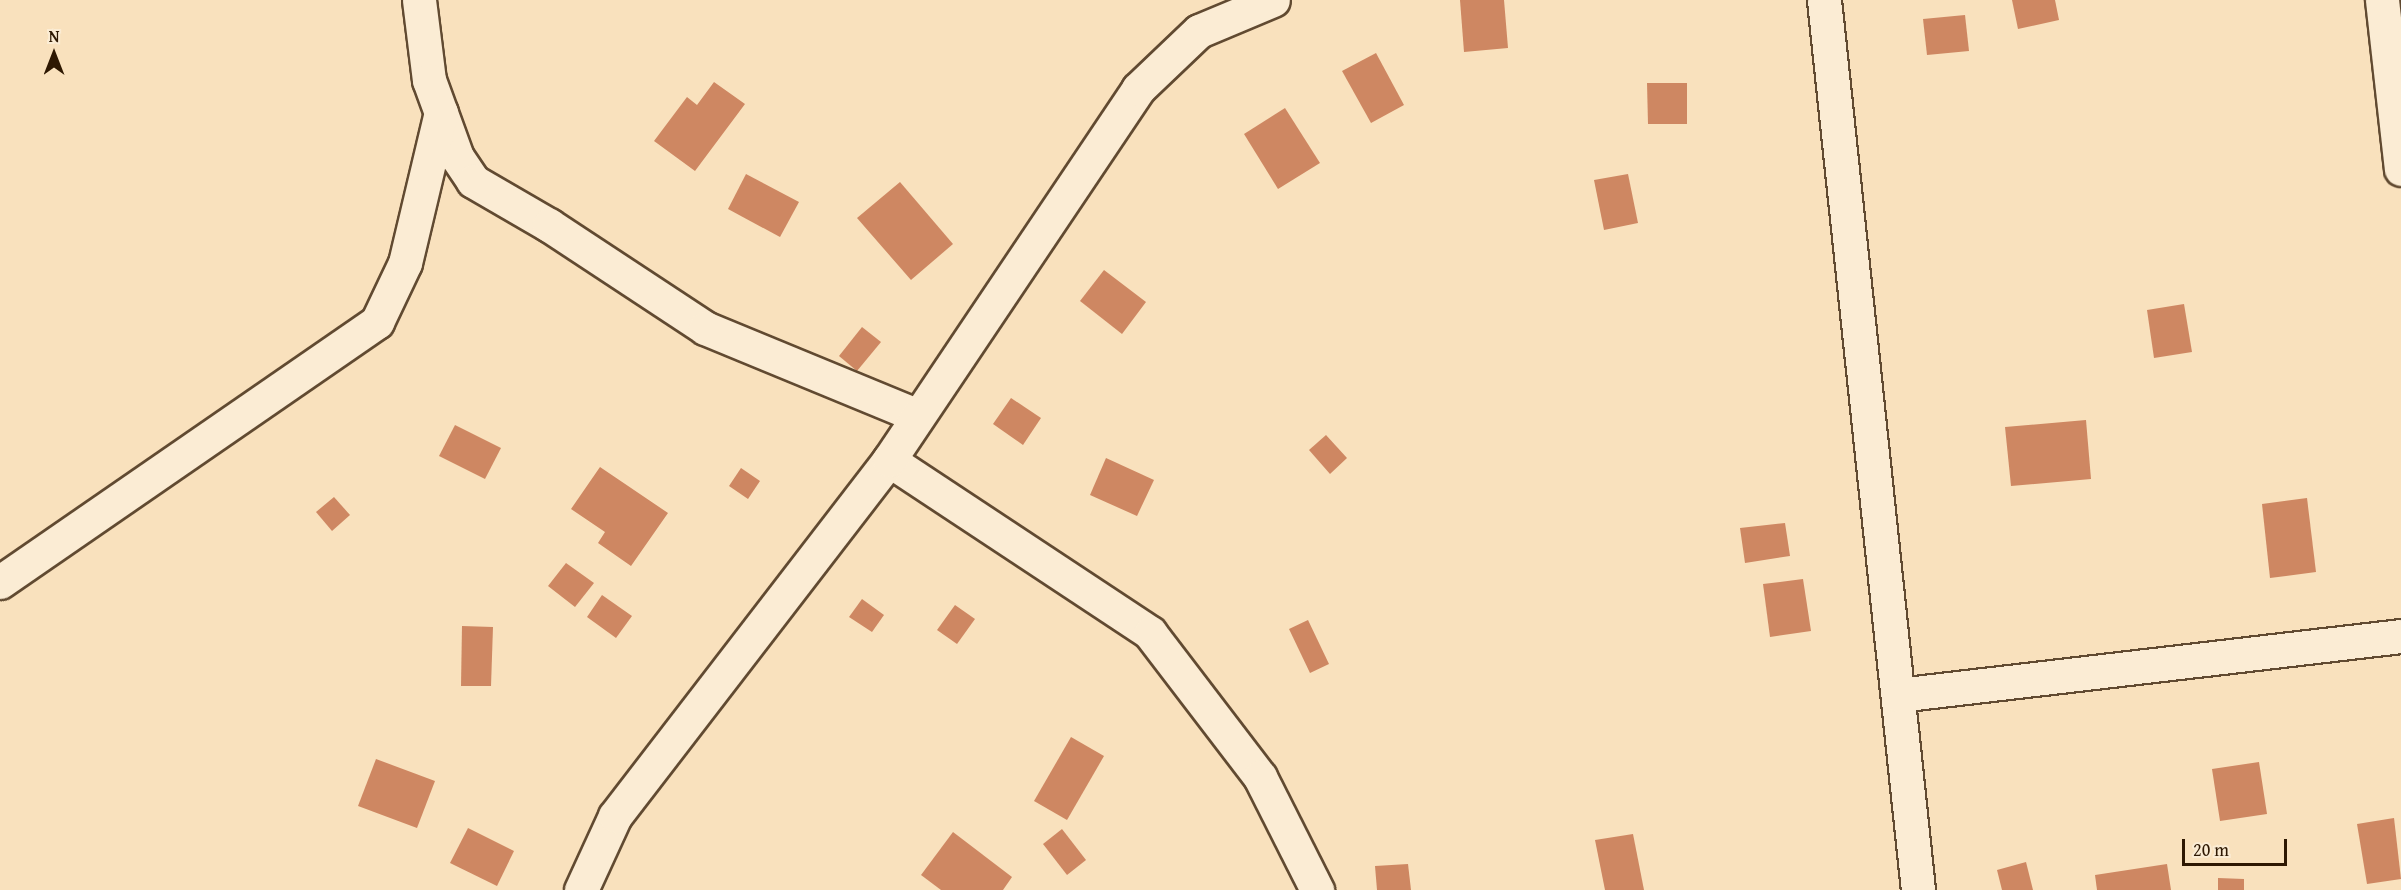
<!DOCTYPE html>
<style>
body{margin:0}
#map{position:relative;width:2401px;height:890px;overflow:hidden;background:#f9e1bd;font-family:"Gentium Book Plus",serif}
div>[style]{position:absolute}
.building>*{inset:0;background:#ce8762}
.roads{filter:drop-shadow(2px 0 #614a31) drop-shadow(-2px 0 #614a31) drop-shadow(0 2px #614a31) drop-shadow(0 -2px #614a31)}
.minor>*{height:33px;margin:-16.5px;padding:0 16.5px;transform-origin:16.5px;border-radius:16.5px;background:#fbecd4}
span{translate:-50% -50%;white-space:nowrap;text-align:center;line-height:1.15;-webkit-text-stroke:4.5px #fbecd4;paint-order:stroke}
.north{position:absolute;left:24px;top:24px;width:60px;height:60px;-webkit-text-stroke:4px #fbecd4;paint-order:stroke;rotate:0deg;font-size:16px;font-weight:700;line-height:24px;text-align:center;color:#2e1802}
.north::after{content:'';display:block;margin:auto;width:21px;height:27px;background:#2e1802;clip-path:polygon(50% 0,100% 100%,50% 72%,0 100%)}
.scale{position:absolute;left:2182px;top:839px;width:105px;height:27px;box-sizing:border-box;border:3px solid #2e1802;border-top:0;padding-left:8px;font-size:18px;line-height:21px;white-space:nowrap;color:#2e1802;-webkit-text-stroke:4px #fbecd4;paint-order:stroke}
</style>
<div id="map">
<div class="building">
<div style="clip-path:polygon(1460px 0,1504px 0,1508px 48px,1464px 52px)"></div>
<div style="clip-path:polygon(2012px 0,2055px 0,2059px 20px,2018px 29px)"></div>
<div style="clip-path:polygon(1965px 15px,1969px 51px,1927px 55px,1923px 19px)"></div>
<div style="clip-path:polygon(1376px 53px,1404px 105px,1371px 123px,1342px 71px)"></div>
<div style="clip-path:polygon(714px 82px,745px 104px,695px 171px,654px 141px,687px 97px,697px 105px)"></div>
<div style="clip-path:polygon(1647px 83px,1687px 83px,1687px 124px,1648px 124px)"></div>
<div style="clip-path:polygon(1285px 108px,1320px 163px,1278px 189px,1244px 134px)"></div>
<div style="clip-path:polygon(746px 174px,799px 202px,780px 237px,728px 209px)"></div>
<div style="clip-path:polygon(1628px 174px,1638px 223px,1604px 230px,1594px 180px)"></div>
<div style="clip-path:polygon(900px 182px,953px 244px,911px 280px,857px 218px)"></div>
<div style="clip-path:polygon(1104px 270px,1146px 302px,1122px 334px,1080px 301px)"></div>
<div style="clip-path:polygon(2184px 304px,2192px 352px,2154px 358px,2147px 310px)"></div>
<div style="clip-path:polygon(862px 327px,881px 342px,857px 371px,839px 356px)"></div>
<div style="clip-path:polygon(1011px 398px,1041px 418px,1023px 445px,993px 424px)"></div>
<div style="clip-path:polygon(2086px 420px,2091px 479px,2011px 486px,2005px 427px)"></div>
<div style="clip-path:polygon(455px 425px,501px 448px,485px 479px,439px 456px)"></div>
<div style="clip-path:polygon(1326px 435px,1347px 458px,1330px 474px,1309px 450px)"></div>
<div style="clip-path:polygon(1106px 458px,1154px 480px,1137px 516px,1090px 495px)"></div>
<div style="clip-path:polygon(600px 467px,668px 513px,631px 566px,598px 543px,605px 532px,571px 509px)"></div>
<div style="clip-path:polygon(741px 468px,760px 481px,748px 499px,729px 486px)"></div>
<div style="clip-path:polygon(334px 497px,350px 515px,332px 531px,316px 512px)"></div>
<div style="clip-path:polygon(2307px 498px,2316px 572px,2270px 578px,2262px 504px)"></div>
<div style="clip-path:polygon(1785px 523px,1790px 556px,1745px 563px,1740px 528px)"></div>
<div style="clip-path:polygon(566px 563px,594px 583px,575px 607px,548px 586px)"></div>
<div style="clip-path:polygon(1803px 579px,1811px 631px,1770px 637px,1763px 584px)"></div>
<div style="clip-path:polygon(602px 595px,632px 616px,616px 638px,587px 617px)"></div>
<div style="clip-path:polygon(862px 599px,884px 615px,872px 632px,849px 617px)"></div>
<div style="clip-path:polygon(955px 605px,975px 619px,957px 644px,937px 630px)"></div>
<div style="clip-path:polygon(1308px 620px,1329px 664px,1310px 673px,1289px 629px)"></div>
<div style="clip-path:polygon(462px 626px,493px 627px,491px 686px,461px 686px)"></div>
<div style="clip-path:polygon(1071px 737px,1104px 756px,1067px 820px,1034px 801px)"></div>
<div style="clip-path:polygon(376px 759px,435px 781px,417px 828px,358px 806px)"></div>
<div style="clip-path:polygon(2259px 762px,2267px 814px,2220px 821px,2212px 769px)"></div>
<div style="clip-path:polygon(2394px 818px,2401px 879px,2367px 884px,2357px 824px)"></div>
<div style="clip-path:polygon(468px 828px,514px 851px,497px 886px,450px 863px)"></div>
<div style="clip-path:polygon(1062px 829px,1086px 860px,1067px 875px,1043px 844px)"></div>
<div style="clip-path:polygon(953px 832px,1012px 877px,1003px 890px,941px 890px,921px 875px)"></div>
<div style="clip-path:polygon(1633px 834px,1644px 890px,1605px 890px,1595px 840px)"></div>
<div style="clip-path:polygon(2026px 862px,2033px 890px,2002px 890px,1997px 870px)"></div>
<div style="clip-path:polygon(1408px 864px,1411px 890px,1377px 890px,1375px 866px)"></div>
<div style="clip-path:polygon(2167px 864px,2171px 890px,2097px 890px,2095px 875px)"></div>
<div style="clip-path:polygon(2218px 878px,2244px 879px,2244px 890px,2218px 890px)"></div>
</div>
<div class="roads">
<div class="minor">
<div style="left:419px;top:0;width:81px;rotate:82.9deg"></div>
<div style="left:429px;top:80px;width:82px;rotate:70deg"></div>
<div style="left:457px;top:157px;width:29px;rotate:56deg"></div>
<div style="left:473px;top:181px;width:88px;rotate:30.1deg"></div>
<div style="left:549px;top:225px;width:187px;rotate:33.4deg"></div>
<div style="left:705px;top:328px;width:230px;rotate:22.4deg"></div>
<div style="left:1824px;top:0;width:895px;rotate:83.97deg"></div>
<div style="left:2382px;top:0;width:170px;rotate:83.6deg"></div>
<div style="left:889px;top:460px;width:313px;rotate:33.5deg"></div>
<div style="left:1150px;top:633px;width:181px;rotate:52.6deg"></div>
<div style="left:1260px;top:777px;width:127px;rotate:63.2deg"></div>
<div style="left:0;top:582px;width:458px;rotate:-34.6deg"></div>
<div style="left:377px;top:322px;width:65px;rotate:-64.6deg"></div>
<div style="left:405px;top:263px;width:155px;rotate:-76.6deg"></div>
<div style="left:1898px;top:695px;width:506px;rotate:-6.69deg"></div>
<div style="left:581px;top:890px;width:81px;rotate:-65.3deg"></div>
<div style="left:615px;top:816px;width:449px;rotate:-52.4deg"></div>
<div style="left:889px;top:460px;width:447px;rotate:-56.1deg"></div>
<div style="left:1138px;top:89px;width:84px;rotate:-43.6deg"></div>
<div style="left:1199px;top:31px;width:80px;rotate:-22.7deg"></div>
</div>
</div>
<div class="north">N</div>
<div class="scale">20 m</div>
</div>
